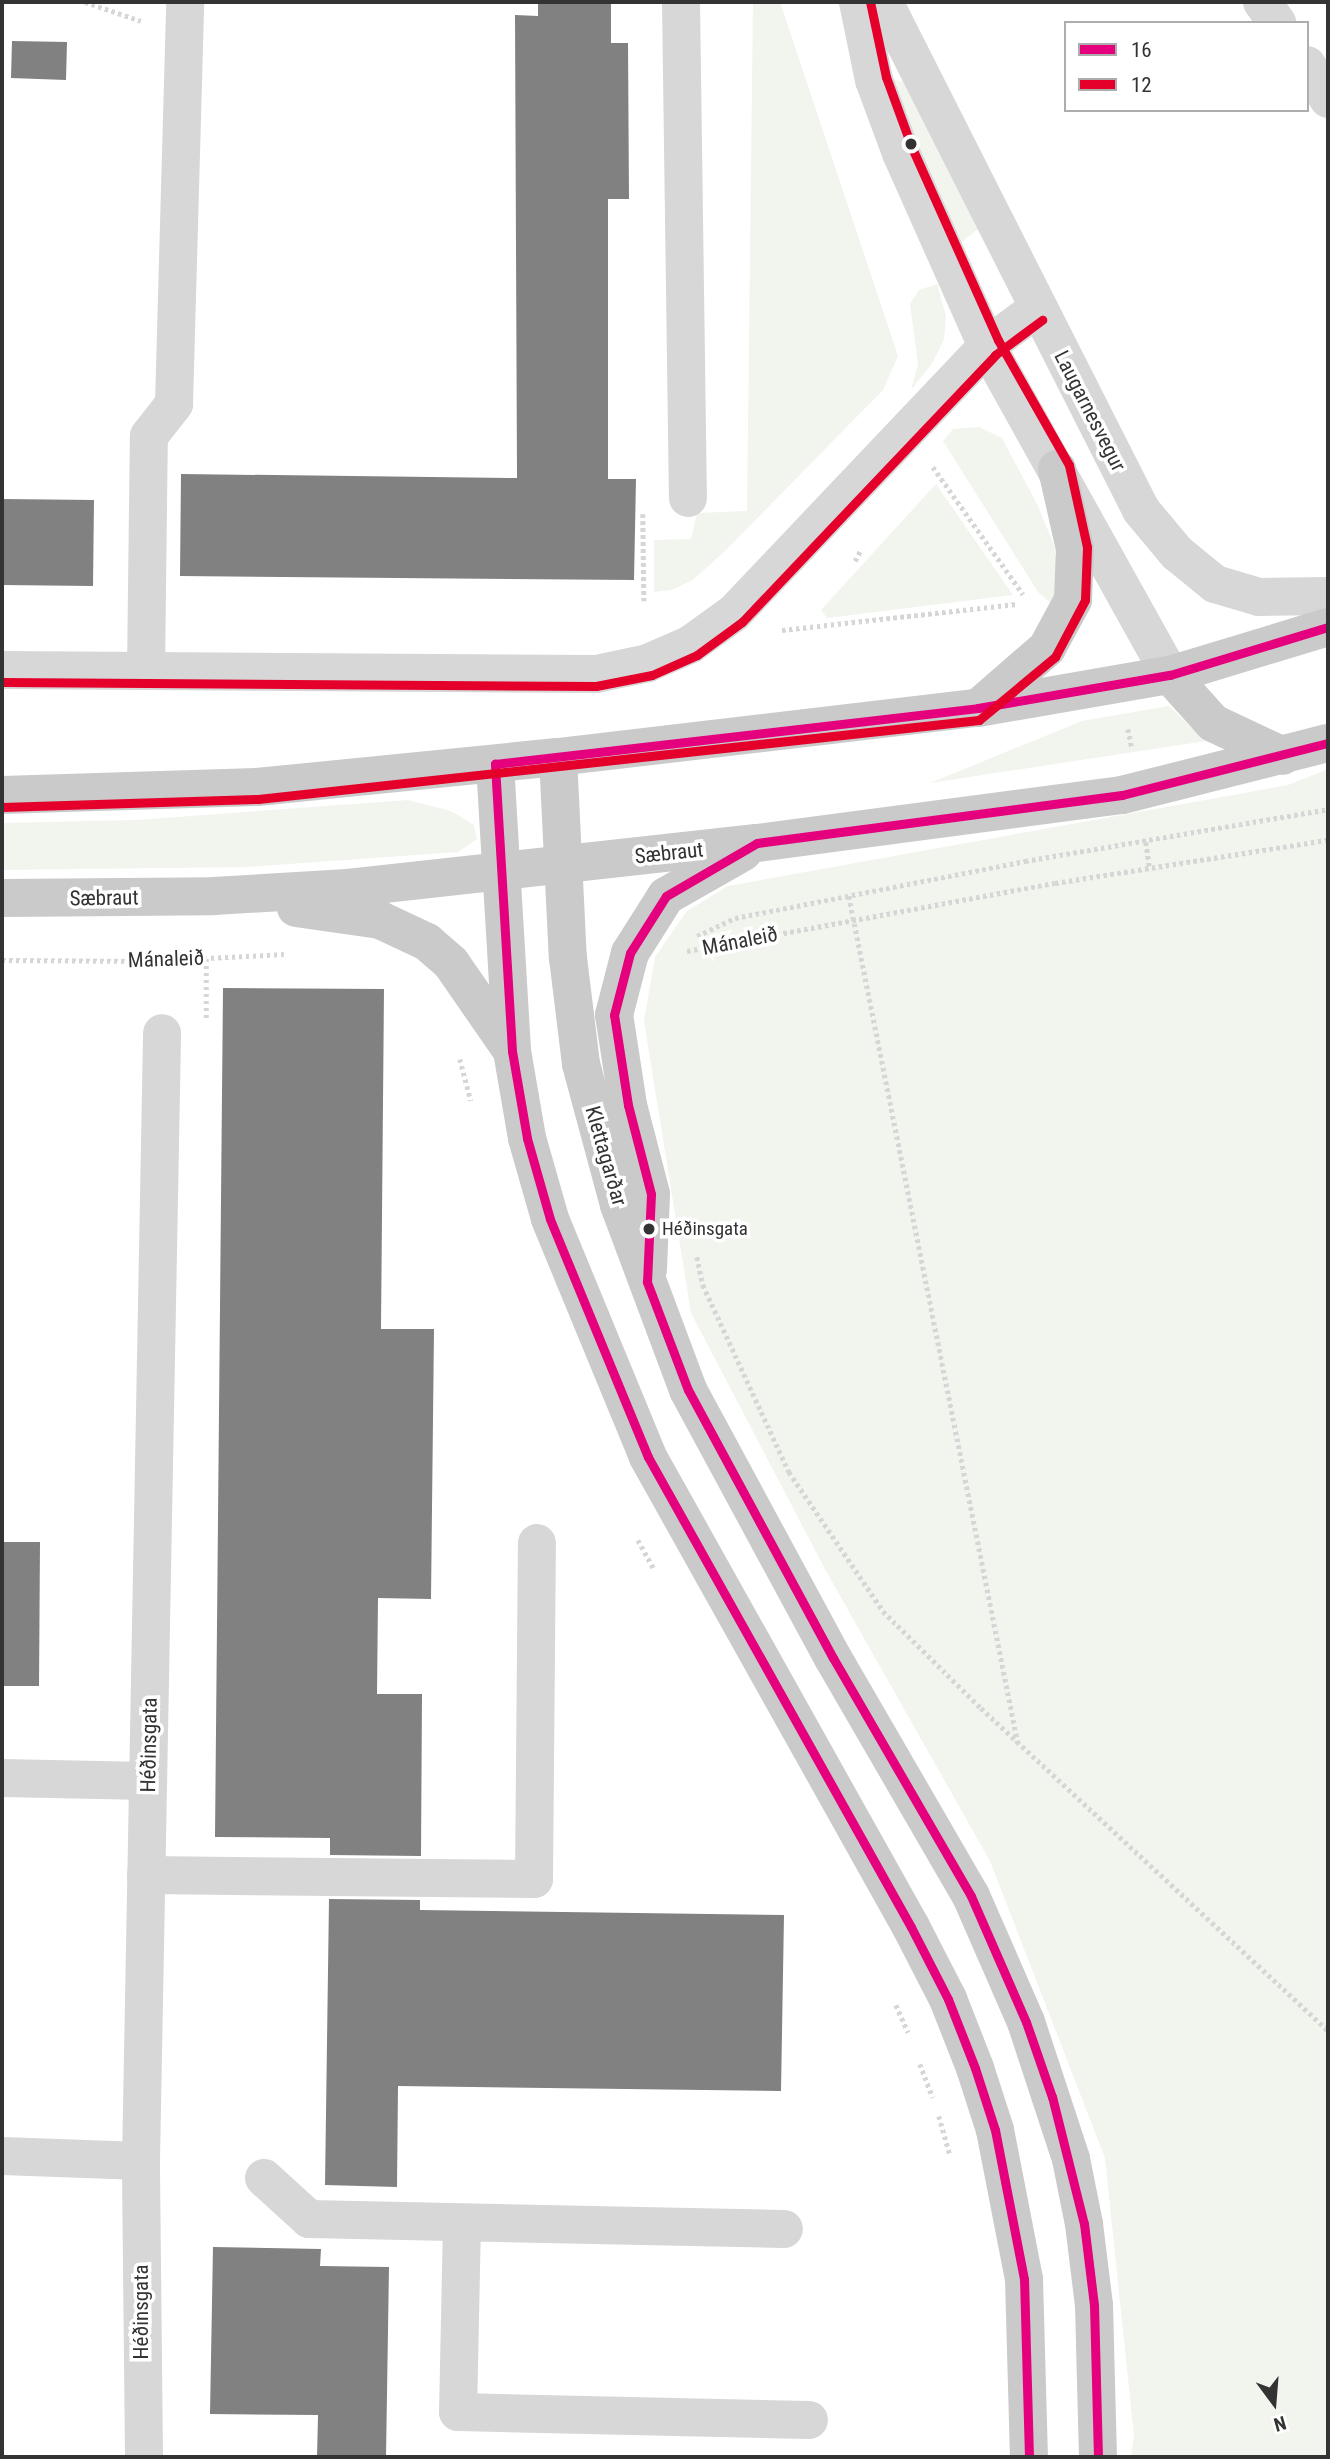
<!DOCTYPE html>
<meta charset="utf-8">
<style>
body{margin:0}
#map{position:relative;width:1330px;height:2459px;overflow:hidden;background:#fff;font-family:"Roboto Condensed",sans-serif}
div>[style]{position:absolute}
.green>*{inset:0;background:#f1f5ed}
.building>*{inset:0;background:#818181}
.path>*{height:4.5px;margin-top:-2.25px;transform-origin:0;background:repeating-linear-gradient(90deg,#d6d6d6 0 3.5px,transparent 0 7px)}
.minor>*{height:38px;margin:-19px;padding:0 19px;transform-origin:19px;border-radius:19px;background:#d7d7d7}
.major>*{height:38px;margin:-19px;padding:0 19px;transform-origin:19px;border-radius:19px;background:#cacaca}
.bus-1>*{height:9px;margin:-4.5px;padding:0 4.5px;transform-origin:4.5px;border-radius:4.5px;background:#e5007d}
.bus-2>*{height:9px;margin:-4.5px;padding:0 4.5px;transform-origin:4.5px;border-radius:4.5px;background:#e4002b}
.dots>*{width:19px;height:19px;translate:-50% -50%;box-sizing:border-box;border:4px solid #fff;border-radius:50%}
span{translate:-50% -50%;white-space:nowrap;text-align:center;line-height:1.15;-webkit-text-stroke:7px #fff;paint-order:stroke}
.bus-label{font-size:19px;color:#333}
.left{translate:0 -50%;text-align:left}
.street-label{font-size:21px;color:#333}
.frame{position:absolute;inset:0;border:4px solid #333;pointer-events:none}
.legend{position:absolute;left:1064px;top:21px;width:245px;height:91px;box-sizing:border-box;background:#fff;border:2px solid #adadad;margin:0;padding:9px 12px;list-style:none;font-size:21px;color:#333}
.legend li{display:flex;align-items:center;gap:14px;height:35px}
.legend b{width:35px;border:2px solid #adadad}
.north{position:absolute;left:1239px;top:2368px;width:70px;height:70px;-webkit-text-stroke:5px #fff;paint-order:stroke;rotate:164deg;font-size:19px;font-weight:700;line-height:28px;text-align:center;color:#333}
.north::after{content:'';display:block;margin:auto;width:24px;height:32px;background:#333;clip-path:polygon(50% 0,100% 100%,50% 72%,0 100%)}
</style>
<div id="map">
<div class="green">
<div style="clip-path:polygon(753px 2px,780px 2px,898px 356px,883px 390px,725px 551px,693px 580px,671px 590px,654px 592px,654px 540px,691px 539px,697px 513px,747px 511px)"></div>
<div style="clip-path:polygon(893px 79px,904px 82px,978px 229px,962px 242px,909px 143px)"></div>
<div style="clip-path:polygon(937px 284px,946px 316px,944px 339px,933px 362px,911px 390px,918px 364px,910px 304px,919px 290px)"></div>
<div style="clip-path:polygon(979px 427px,1002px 438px,1038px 506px,1054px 545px,1059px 579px,1052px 604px,1038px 592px,943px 441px,953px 429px)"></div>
<div style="clip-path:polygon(936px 484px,1013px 595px,827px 618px,821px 610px)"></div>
<div style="clip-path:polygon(1169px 706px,1206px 741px,930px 783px,1082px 721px)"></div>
<div style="clip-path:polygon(1328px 769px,1328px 2457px,1131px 2457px,1134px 2436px,1105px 2158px,990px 1861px,826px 1571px,691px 1313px,644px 1021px,655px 957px,687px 911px,728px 886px,1288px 785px)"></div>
<div style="clip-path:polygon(408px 800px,451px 811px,474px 825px,477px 839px,458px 852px,247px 867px,2px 870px,2px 823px,136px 820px)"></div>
</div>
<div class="building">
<div style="clip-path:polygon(538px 2px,611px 2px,611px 43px,628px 43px,629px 199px,608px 199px,608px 479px,636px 479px,634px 580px,180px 576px,181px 474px,517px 478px,515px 15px,538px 16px)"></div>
<div style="clip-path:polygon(12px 41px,67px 42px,66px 80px,11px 78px)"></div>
<div style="clip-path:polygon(2px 499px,94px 500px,93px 586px,2px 585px)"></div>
<div style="clip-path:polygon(223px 988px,384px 989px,381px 1329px,434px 1329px,431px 1599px,378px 1598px,377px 1694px,422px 1694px,421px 1856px,330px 1855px,330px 1838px,215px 1837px)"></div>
<div style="clip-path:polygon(2px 1542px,40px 1542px,39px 1686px,2px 1686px)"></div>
<div style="clip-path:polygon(329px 1899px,420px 1900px,420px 1910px,784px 1915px,781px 2091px,398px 2086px,397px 2187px,325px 2185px)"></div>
<div style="clip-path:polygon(213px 2247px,321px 2249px,320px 2266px,389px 2267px,386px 2457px,317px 2457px,318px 2415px,210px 2414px)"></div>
</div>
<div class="path">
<div style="left:85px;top:2px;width:59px;rotate:18.7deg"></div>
<div style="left:933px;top:467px;width:156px;rotate:54.7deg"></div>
<div style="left:643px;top:514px;width:87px;rotate:89.3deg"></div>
<div style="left:855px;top:561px;width:13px;rotate:-63deg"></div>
<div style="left:782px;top:630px;width:236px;rotate:-6.3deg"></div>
<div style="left:1128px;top:729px;width:19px;rotate:78deg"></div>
<div style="left:1146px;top:842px;width:27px;rotate:82deg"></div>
<div style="left:849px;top:896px;width:864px;rotate:78.72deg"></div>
<div style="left:697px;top:936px;width:42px;rotate:-25.3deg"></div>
<div style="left:735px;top:918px;width:296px;rotate:-11.1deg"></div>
<div style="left:1025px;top:861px;width:307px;rotate:-9.7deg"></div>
<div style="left:687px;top:951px;width:374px;rotate:-10.5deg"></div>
<div style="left:1055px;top:883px;width:276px;rotate:-9deg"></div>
<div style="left:2px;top:960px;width:146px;rotate:0.4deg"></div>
<div style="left:148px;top:961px;width:136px;rotate:-2.9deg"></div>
<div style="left:206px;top:1018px;width:60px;rotate:-90deg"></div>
<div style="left:460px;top:1059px;width:43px;rotate:75.3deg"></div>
<div style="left:697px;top:1257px;width:29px;rotate:78deg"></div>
<div style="left:703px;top:1285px;width:206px;rotate:65.3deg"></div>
<div style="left:789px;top:1472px;width:168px;rotate:55.9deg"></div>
<div style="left:883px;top:1611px;width:138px;rotate:44.7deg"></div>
<div style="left:981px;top:1708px;width:474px;rotate:42.9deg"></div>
<div style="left:638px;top:1540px;width:33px;rotate:61deg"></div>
<div style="left:896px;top:2005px;width:30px;rotate:66deg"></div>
<div style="left:920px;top:2064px;width:36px;rotate:69deg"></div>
<div style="left:939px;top:2116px;width:41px;rotate:74.2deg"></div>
</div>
<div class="minor">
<div style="left:681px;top:2px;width:496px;rotate:89.2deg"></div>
<div style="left:858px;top:2px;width:80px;rotate:78.4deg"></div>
<div style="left:874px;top:80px;width:78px;rotate:69.7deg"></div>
<div style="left:901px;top:153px;width:211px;rotate:66deg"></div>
<div style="left:987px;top:346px;width:376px;rotate:60.9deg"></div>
<div style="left:884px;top:2px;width:569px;rotate:63.16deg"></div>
<div style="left:1141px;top:510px;width:56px;rotate:50.1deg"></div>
<div style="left:1177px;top:553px;width:49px;rotate:39.2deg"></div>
<div style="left:1215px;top:584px;width:46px;rotate:16.5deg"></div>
<div style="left:1259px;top:597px;width:69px;rotate:-0.8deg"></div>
<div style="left:1262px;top:2px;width:26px;rotate:54deg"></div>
<div style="left:1307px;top:65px;width:40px;rotate:58deg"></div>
<div style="left:2px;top:670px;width:594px;rotate:0.39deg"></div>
<div style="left:596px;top:674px;width:53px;rotate:-11.9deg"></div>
<div style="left:648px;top:663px;width:47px;rotate:-23.8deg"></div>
<div style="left:691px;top:644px;width:53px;rotate:-35.8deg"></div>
<div style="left:734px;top:613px;width:368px;rotate:-46.5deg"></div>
<div style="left:987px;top:346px;width:64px;rotate:-36.7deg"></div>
<div style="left:146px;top:671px;width:235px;rotate:-89.3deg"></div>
<div style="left:149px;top:436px;width:41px;rotate:-52deg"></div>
<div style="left:174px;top:404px;width:402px;rotate:-88.4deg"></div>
<div style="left:2px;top:1778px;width:146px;rotate:1.2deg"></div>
<div style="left:146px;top:1875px;width:388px;rotate:0.6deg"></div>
<div style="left:534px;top:1879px;width:336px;rotate:-89.5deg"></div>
<div style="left:2px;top:2156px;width:139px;rotate:2.1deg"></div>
<div style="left:264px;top:2178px;width:61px;rotate:42.3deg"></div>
<div style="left:309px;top:2219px;width:475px;rotate:1.2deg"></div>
<div style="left:462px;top:2223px;width:189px;rotate:91.2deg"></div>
<div style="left:458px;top:2412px;width:351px;rotate:1.3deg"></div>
<div style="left:144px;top:2457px;width:296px;rotate:-90.6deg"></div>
<div style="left:141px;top:2161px;width:1128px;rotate:-88.93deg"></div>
</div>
<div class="major">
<div style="left:1170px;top:675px;width:64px;rotate:48.1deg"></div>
<div style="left:1213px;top:723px;width:77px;rotate:25.2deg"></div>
<div style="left:979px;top:707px;width:90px;rotate:-40.9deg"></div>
<div style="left:1047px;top:648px;width:55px;rotate:-61.6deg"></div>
<div style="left:1073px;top:600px;width:51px;rotate:-87.8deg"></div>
<div style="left:1075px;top:549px;width:82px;rotate:-102.7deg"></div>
<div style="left:558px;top:757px;width:201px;rotate:87.2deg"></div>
<div style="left:568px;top:958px;width:107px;rotate:83deg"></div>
<div style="left:581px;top:1064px;width:146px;rotate:74.9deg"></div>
<div style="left:619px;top:1205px;width:197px;rotate:69.5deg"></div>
<div style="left:688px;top:1390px;width:305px;rotate:61.6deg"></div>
<div style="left:833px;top:1658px;width:275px;rotate:59.9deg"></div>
<div style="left:971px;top:1896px;width:137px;rotate:66.4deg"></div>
<div style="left:1026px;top:2022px;width:144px;rotate:71.8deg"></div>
<div style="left:1071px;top:2159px;width:66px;rotate:78.7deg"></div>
<div style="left:1084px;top:2224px;width:82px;rotate:83deg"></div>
<div style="left:1094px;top:2305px;width:152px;rotate:88.5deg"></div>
<div style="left:495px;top:764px;width:288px;rotate:86.6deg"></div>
<div style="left:512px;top:1051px;width:88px;rotate:80.2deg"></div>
<div style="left:527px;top:1138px;width:84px;rotate:74.1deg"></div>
<div style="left:550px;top:1219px;width:257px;rotate:67.6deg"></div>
<div style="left:648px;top:1457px;width:539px;rotate:60.77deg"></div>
<div style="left:911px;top:1927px;width:81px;rotate:62.8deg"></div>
<div style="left:948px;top:1999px;width:74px;rotate:68.6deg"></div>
<div style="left:975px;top:2068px;width:65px;rotate:72.1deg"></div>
<div style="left:995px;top:2130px;width:152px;rotate:79deg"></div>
<div style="left:1024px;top:2279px;width:178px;rotate:88.4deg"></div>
<div style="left:2px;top:795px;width:255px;rotate:-1.8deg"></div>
<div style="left:257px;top:787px;width:302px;rotate:-5.7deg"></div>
<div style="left:558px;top:757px;width:423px;rotate:-6.7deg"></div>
<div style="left:978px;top:708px;width:195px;rotate:-9.8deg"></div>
<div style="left:1170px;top:675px;width:165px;rotate:-16.9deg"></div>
<div style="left:2px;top:898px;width:212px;rotate:-0.5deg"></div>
<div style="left:214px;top:896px;width:134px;rotate:-3.4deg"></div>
<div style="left:348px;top:888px;width:411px;rotate:-6.3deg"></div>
<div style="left:757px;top:843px;width:368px;rotate:-7.5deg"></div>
<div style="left:1122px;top:795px;width:212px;rotate:-14.2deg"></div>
<div style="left:296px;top:908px;width:85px;rotate:8.1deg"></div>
<div style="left:380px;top:920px;width:52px;rotate:25.1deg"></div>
<div style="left:427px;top:942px;width:32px;rotate:41deg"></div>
<div style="left:451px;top:963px;width:107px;rotate:55.3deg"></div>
<div style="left:648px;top:1269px;width:75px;rotate:-87.7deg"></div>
<div style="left:651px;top:1194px;width:92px;rotate:-104.5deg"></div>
<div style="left:628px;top:1105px;width:91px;rotate:-98.8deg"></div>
<div style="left:614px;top:1015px;width:64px;rotate:-75.5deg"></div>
<div style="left:630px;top:953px;width:67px;rotate:-57.7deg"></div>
<div style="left:666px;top:896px;width:89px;rotate:-29.7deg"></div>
</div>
<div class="bus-1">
<div style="left:1029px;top:2457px;width:178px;rotate:-91.6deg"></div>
<div style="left:1024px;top:2279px;width:152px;rotate:-101deg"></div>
<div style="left:995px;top:2130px;width:65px;rotate:-107.9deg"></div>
<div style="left:975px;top:2068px;width:74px;rotate:-111.4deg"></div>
<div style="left:948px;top:1999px;width:81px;rotate:-117.2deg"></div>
<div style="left:911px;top:1927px;width:539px;rotate:-119.23deg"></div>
<div style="left:648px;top:1457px;width:257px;rotate:-112.4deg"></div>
<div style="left:550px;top:1219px;width:84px;rotate:-105.9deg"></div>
<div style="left:527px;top:1138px;width:88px;rotate:-99.8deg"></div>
<div style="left:512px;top:1051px;width:288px;rotate:-93.4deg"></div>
<div style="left:495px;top:764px;width:486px;rotate:-6.6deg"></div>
<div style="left:978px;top:708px;width:195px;rotate:-9.8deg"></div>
<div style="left:1170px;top:675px;width:165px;rotate:-16.9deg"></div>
<div style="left:1098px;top:2457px;width:152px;rotate:-91.5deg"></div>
<div style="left:1094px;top:2305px;width:82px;rotate:-97deg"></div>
<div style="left:1084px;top:2224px;width:131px;rotate:-104.1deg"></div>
<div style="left:1052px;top:2097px;width:79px;rotate:-109.1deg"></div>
<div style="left:1026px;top:2022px;width:137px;rotate:-113.6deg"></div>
<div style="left:971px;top:1896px;width:275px;rotate:-120.1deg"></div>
<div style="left:833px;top:1658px;width:305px;rotate:-118.4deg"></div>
<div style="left:688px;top:1390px;width:116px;rotate:-110.8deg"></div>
<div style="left:647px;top:1282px;width:88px;rotate:-87.4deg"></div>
<div style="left:651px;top:1194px;width:92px;rotate:-104.5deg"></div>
<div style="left:628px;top:1105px;width:91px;rotate:-98.8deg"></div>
<div style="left:614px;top:1015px;width:64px;rotate:-75.5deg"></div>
<div style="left:630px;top:953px;width:67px;rotate:-57.7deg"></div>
<div style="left:666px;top:896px;width:105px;rotate:-30.2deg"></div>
<div style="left:757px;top:843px;width:368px;rotate:-7.5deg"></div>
<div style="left:1122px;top:795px;width:212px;rotate:-14.2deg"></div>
</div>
<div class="bus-2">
<div style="left:2px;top:682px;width:594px;rotate:0.39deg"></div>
<div style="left:596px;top:686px;width:57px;rotate:-11.1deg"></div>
<div style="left:652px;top:675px;width:49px;rotate:-24deg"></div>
<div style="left:697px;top:655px;width:56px;rotate:-36.3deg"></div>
<div style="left:742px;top:622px;width:368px;rotate:-46.5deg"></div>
<div style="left:995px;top:355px;width:59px;rotate:-36.7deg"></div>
<div style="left:2px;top:807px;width:256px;rotate:-1.8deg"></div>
<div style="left:258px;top:799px;width:725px;rotate:-6.25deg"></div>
<div style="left:979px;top:720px;width:99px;rotate:-39.7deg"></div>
<div style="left:1055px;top:657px;width:64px;rotate:-62.2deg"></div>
<div style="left:1085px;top:600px;width:53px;rotate:-87.8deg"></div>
<div style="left:1087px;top:547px;width:84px;rotate:-102.4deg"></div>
<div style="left:1069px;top:465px;width:144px;rotate:-119.6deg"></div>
<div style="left:998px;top:340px;width:210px;rotate:-114.1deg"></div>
<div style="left:912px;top:148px;width:76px;rotate:-110.1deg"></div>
<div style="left:886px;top:77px;width:77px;rotate:-102deg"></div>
</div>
<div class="dots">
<div style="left:911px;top:144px;background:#333"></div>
<div style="left:649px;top:1229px;background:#333"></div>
</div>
<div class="bus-label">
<span class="left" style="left:662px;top:1229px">Héðinsgata</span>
</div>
<div class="street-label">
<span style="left:1090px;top:411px;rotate:63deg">Laugarnesvegur</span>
<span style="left:669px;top:853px;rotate:-6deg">Sæbraut</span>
<span style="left:104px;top:898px;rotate:-1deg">Sæbraut</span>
<span style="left:740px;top:941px;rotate:-11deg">Mánaleið</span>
<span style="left:166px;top:959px;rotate:-2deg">Mánaleið</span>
<span style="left:606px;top:1156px;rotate:74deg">Klettagarðar</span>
<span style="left:149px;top:1745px;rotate:-89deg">Héðinsgata</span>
<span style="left:141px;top:2312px;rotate:-90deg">Héðinsgata</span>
</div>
<div class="frame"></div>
<ul class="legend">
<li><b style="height:9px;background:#e5007d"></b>16</li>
<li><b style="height:9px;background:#e4002b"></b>12</li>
</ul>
<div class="north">N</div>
</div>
